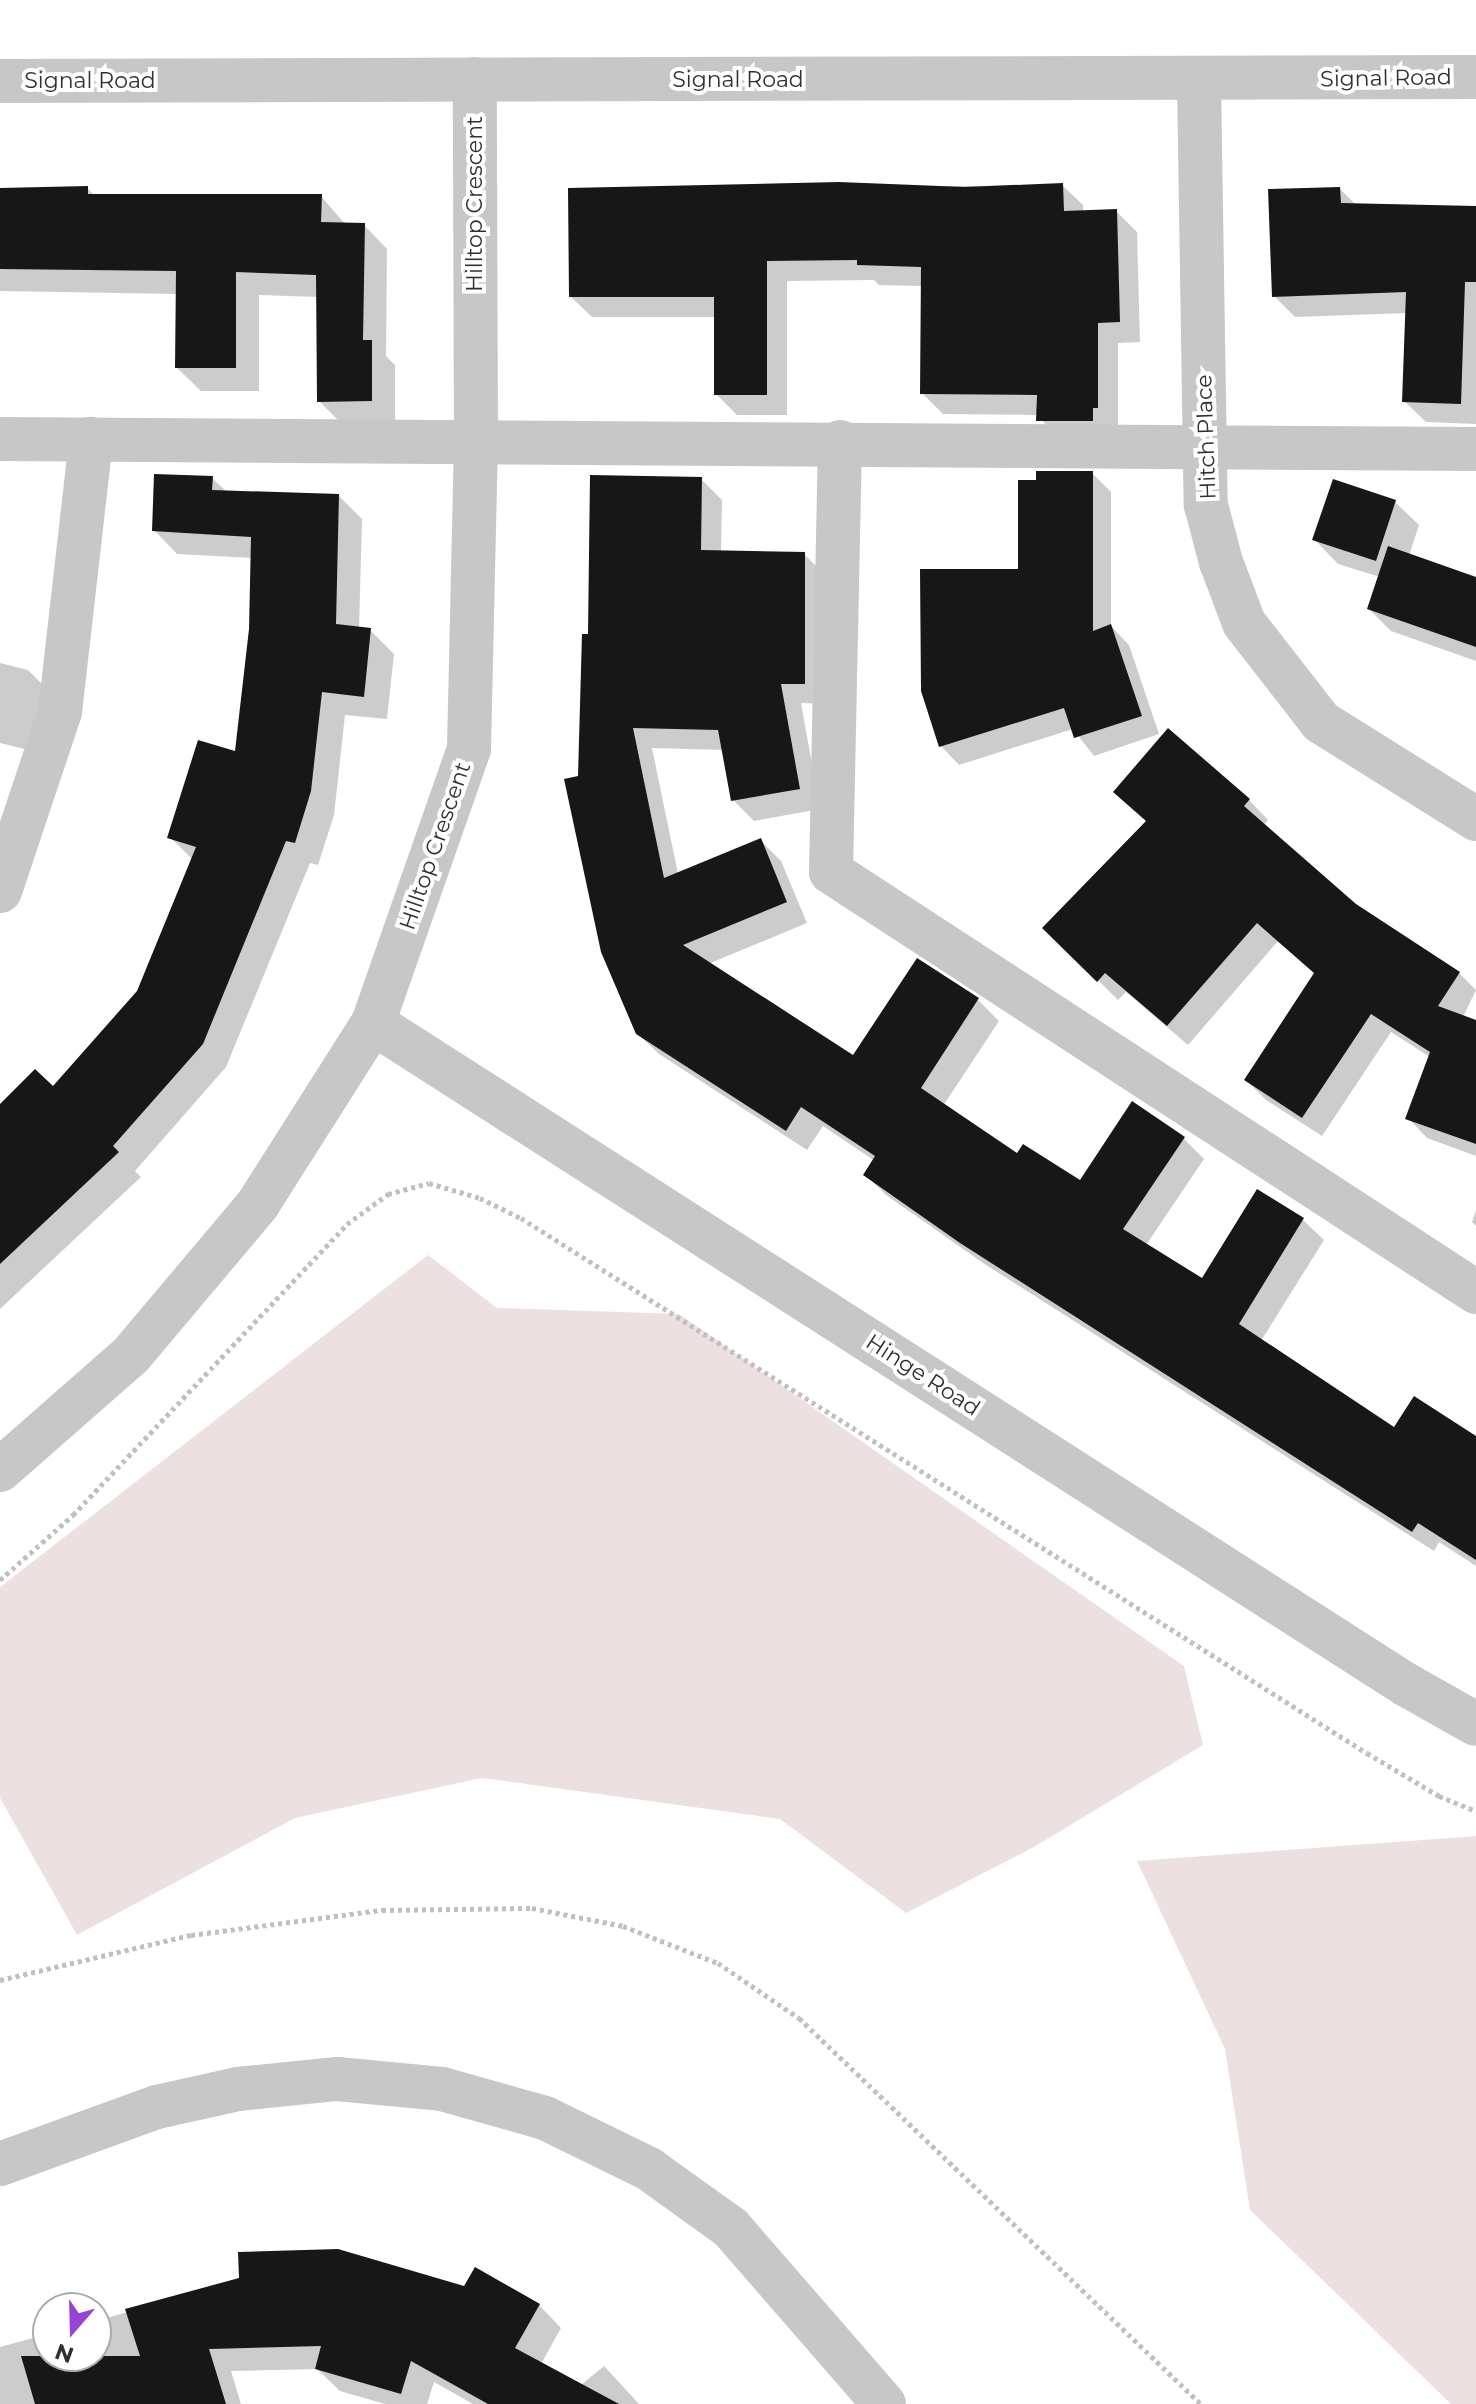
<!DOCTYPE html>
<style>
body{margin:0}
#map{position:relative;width:1476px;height:2404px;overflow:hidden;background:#fff;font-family:Montserrat,sans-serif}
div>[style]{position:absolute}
.green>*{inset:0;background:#ece1e0}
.shadow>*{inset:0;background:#0003}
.building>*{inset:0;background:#171717}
.path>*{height:5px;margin-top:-2.5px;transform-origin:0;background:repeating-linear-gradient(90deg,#c0c0c0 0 4px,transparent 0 8px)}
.minor>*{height:44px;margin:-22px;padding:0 22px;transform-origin:22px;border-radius:22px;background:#c7c7c7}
span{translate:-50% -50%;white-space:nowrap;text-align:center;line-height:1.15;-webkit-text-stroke:8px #fff;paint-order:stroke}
.street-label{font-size:22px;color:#303030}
.north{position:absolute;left:32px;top:2292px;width:80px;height:80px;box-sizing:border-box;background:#fff;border:2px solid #acacac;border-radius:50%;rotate:200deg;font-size:22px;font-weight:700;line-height:32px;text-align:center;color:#303030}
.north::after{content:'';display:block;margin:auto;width:28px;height:36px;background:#9743d7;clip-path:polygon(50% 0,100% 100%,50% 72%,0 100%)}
</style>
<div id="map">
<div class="green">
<div style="clip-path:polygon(428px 1255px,497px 1308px,679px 1314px,1184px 1666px,1203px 1745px,1034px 1847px,906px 1913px,780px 1819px,482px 1778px,295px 1818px,77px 1935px,0 1798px,0 1587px)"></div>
<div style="clip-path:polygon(1476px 1836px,1476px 2404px,1451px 2404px,1250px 2210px,1225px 2049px,1137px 1861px)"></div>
</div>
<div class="shadow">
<div style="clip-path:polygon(1062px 185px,1083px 205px,1083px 213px,1116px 211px,1137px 232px,1140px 342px,1118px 343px,1118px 428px,1059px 441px,1038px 415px,943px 414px,922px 393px,923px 286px,879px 285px,874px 280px,787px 281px,787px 415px,737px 415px,716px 394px,716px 317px,592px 317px,571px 297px,571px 190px)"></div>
<div style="clip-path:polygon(87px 188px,95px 196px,321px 196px,345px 224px,364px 225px,387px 249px,386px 356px,395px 365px,395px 424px,342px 424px,319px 401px,318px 297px,259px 295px,259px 391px,201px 391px,177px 368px,178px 294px,0 291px,0 190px)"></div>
<div style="clip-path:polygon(1340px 189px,1356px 205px,1476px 208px,1476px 424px,1426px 422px,1404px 401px,1407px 313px,1295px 317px,1274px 296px)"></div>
<div style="clip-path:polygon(1092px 473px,1111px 492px,1111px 626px,1129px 645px,1159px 734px,1094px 756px,1073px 729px,959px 765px,941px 746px,1020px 571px)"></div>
<div style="clip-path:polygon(212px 478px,227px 492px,338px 495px,362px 519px,359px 629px,370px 630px,394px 654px,387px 719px,345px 715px,334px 815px,318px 865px,310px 863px,226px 1067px,135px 1171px,141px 1177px,0 1309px,0 1107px,53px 1089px,138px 992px,193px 860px,170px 837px,237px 754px,251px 629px,253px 558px,177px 554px,154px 530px)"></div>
<div style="clip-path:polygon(701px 479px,722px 500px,721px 553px,804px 554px,825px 575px,825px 704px,801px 703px,820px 809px,754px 821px,733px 800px,724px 750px,652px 748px,678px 874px,760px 840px,781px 861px,807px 923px,708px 964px,853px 1058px,917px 960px,978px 1000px,999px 1021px,943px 1106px,1018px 1156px,1080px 1183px,1184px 1139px,1204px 1159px,1146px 1245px,1202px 1281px,1258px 1192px,1303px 1220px,1324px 1240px,1261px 1341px,1394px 1430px,1476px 1438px,1476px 1566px,1439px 1542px,1434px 1551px,983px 1263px,886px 1195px,866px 1175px,875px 1161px,823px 1126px,807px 1150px,659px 1054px,637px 1033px,580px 777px,590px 636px)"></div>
<div style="clip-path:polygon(1395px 502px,1419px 525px,1409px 556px,1476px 579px,1476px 661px,1391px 631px,1369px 609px,1380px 577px,1338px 564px,1315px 540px)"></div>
<div style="clip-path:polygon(0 663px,28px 670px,51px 693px,37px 752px,0 743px)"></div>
<div style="clip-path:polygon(1249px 800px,1268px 820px,1263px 826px,1354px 906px,1459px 973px,1476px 990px,1463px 1017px,1476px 1022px,1476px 1156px,1427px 1138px,1408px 1118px,1430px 1057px,1391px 1032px,1322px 1136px,1266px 1100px,1246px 1080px,1316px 975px,1278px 941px,1188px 1045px,1126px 992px,1118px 1000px,1045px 928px)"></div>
<div style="clip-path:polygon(1476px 1210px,1476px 1226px,1472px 1222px)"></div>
<div style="clip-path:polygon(241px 2280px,465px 2288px,539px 2305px,561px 2328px,541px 2364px,581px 2385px,604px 2366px,639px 2404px,473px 2404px,434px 2382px,427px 2404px,385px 2404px,340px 2391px,317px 2369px,231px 2371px,241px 2404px,0 2404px,0 2347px,48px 2334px,48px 2356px,96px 2356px,96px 2321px)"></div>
</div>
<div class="building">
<div style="clip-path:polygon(839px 182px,965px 187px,1063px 183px,1064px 211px,1117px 209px,1120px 322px,1098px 323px,1098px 408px,1093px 408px,1093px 421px,1036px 421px,1037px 395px,920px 394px,921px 267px,857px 265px,857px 260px,767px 261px,767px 395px,714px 395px,714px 297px,569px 297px,568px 188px)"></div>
<div style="clip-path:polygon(88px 186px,88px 194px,322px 194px,321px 222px,365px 223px,363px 340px,372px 340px,372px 401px,317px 402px,316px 275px,236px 272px,236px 368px,175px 368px,176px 271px,0 269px,0 188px)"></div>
<div style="clip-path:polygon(1340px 187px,1341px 203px,1476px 206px,1476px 282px,1465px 282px,1461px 404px,1402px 402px,1406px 292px,1272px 297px,1268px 189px)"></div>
<div style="clip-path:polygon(1036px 471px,1093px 471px,1093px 631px,1111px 624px,1142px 716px,1074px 738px,1064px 708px,939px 747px,921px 691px,920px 569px,1018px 569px,1018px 480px,1036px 480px)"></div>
<div style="clip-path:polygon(154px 474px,213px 476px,212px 490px,339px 494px,336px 624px,371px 628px,364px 697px,322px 692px,311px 791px,295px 843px,286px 841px,203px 1044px,113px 1146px,119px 1152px,0 1264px,0 1104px,35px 1069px,53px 1086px,137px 991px,196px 847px,167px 838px,198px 740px,235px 751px,249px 629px,251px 537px,152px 531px)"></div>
<div style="clip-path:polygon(590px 475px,702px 477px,701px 550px,805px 552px,805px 684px,781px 684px,800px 789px,731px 801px,718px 730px,633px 728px,664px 878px,761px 838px,787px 902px,683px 945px,853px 1055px,917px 958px,979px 998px,921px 1088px,1017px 1153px,1023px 1144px,1080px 1180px,1132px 1101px,1185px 1137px,1123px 1229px,1202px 1278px,1257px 1189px,1304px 1218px,1239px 1324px,1394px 1427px,1414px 1396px,1476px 1436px,1476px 1560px,1418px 1523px,1412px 1532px,960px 1243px,863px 1175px,875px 1156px,801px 1107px,786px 1131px,636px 1034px,601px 952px,564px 779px,578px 776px,582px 634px,588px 634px)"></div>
<div style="clip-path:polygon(1333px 479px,1396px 500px,1376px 561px,1312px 540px)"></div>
<div style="clip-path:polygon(1388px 546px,1476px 577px,1476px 647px,1367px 609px)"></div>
<div style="clip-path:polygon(1168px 728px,1250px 799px,1244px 806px,1356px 904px,1460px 972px,1438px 1006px,1476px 1020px,1476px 1144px,1405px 1119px,1430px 1052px,1371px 1014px,1302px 1118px,1244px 1080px,1314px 973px,1257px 923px,1167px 1026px,1105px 973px,1097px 982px,1042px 928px,1146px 821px,1113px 792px)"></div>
<div style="clip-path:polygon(338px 2249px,464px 2286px,475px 2267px,540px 2304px,515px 2348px,619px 2404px,488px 2404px,411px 2361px,401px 2394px,315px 2369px,321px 2346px,209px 2349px,226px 2404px,35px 2404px,21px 2356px,140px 2356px,125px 2309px,239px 2278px,238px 2252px)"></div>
</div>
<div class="path">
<div style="left:0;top:1580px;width:98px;rotate:-41.7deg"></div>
<div style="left:73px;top:1515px;width:400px;rotate:-46.7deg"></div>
<div style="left:347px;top:1224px;width:51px;rotate:-36.2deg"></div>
<div style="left:388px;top:1194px;width:42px;rotate:-15deg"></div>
<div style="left:429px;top:1183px;width:53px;rotate:16.4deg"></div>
<div style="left:480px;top:1198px;width:46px;rotate:26deg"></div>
<div style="left:521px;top:1218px;width:1001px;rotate:32.31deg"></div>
<div style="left:1367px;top:1753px;width:84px;rotate:30.8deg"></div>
<div style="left:1439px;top:1796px;width:40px;rotate:22deg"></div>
<div style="left:0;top:1980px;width:196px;rotate:-13.3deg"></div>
<div style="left:191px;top:1935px;width:193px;rotate:-7.5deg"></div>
<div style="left:382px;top:1910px;width:150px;rotate:-0.8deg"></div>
<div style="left:532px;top:1908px;width:93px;rotate:11.2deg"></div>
<div style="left:623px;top:1926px;width:102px;rotate:21.3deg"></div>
<div style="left:718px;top:1963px;width:98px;rotate:34.2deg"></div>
<div style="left:799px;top:2018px;width:557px;rotate:43.84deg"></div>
</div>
<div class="minor">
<div style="left:0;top:81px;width:1476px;rotate:-0.16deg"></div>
<div style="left:1199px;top:81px;width:424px;rotate:89.1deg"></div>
<div style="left:1206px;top:505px;width:59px;rotate:75.3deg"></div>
<div style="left:1221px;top:562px;width:65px;rotate:69.3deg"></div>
<div style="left:1244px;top:623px;width:125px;rotate:52.1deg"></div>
<div style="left:1321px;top:722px;width:183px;rotate:32deg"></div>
<div style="left:0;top:439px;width:1476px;rotate:0.39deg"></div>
<div style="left:840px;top:442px;width:430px;rotate:91.2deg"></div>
<div style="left:831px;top:872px;width:770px;rotate:33.07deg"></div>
<div style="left:0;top:891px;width:189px;rotate:-71.5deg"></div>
<div style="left:60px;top:712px;width:275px;rotate:-83.5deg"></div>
<div style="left:373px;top:1023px;width:1226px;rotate:32.64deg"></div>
<div style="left:1405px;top:1684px;width:81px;rotate:29.4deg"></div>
<div style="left:0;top:1470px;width:174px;rotate:-41.3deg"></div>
<div style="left:131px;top:1355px;width:197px;rotate:-49.9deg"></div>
<div style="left:258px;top:1204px;width:214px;rotate:-57.6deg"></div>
<div style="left:373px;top:1023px;width:290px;rotate:-70.7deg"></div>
<div style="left:469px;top:749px;width:311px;rotate:-88.7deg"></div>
<div style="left:476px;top:438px;width:359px;rotate:-90.2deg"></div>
<div style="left:0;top:2164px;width:167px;rotate:-20deg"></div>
<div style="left:157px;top:2107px;width:83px;rotate:-12.5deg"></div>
<div style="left:238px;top:2089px;width:100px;rotate:-5.8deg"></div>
<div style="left:337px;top:2079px;width:105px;rotate:5.4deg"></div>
<div style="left:442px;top:2089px;width:107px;rotate:15.7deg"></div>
<div style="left:545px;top:2118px;width:116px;rotate:26.1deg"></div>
<div style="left:649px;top:2169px;width:101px;rotate:35.7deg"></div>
<div style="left:731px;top:2228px;width:233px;rotate:49deg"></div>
</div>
<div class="street-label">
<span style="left:1386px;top:78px;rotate:-1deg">Signal Road</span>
<span style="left:738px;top:80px">Signal Road</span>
<span style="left:90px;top:81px">Signal Road</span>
<span style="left:475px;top:204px;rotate:-90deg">Hilltop Crescent</span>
<span style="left:1206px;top:437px;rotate:-92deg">Hitch Place</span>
<span style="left:435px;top:846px;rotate:-71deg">Hilltop Crescent</span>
<span style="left:923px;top:1375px;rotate:33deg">Hinge Road</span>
</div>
<div class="north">N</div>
</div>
